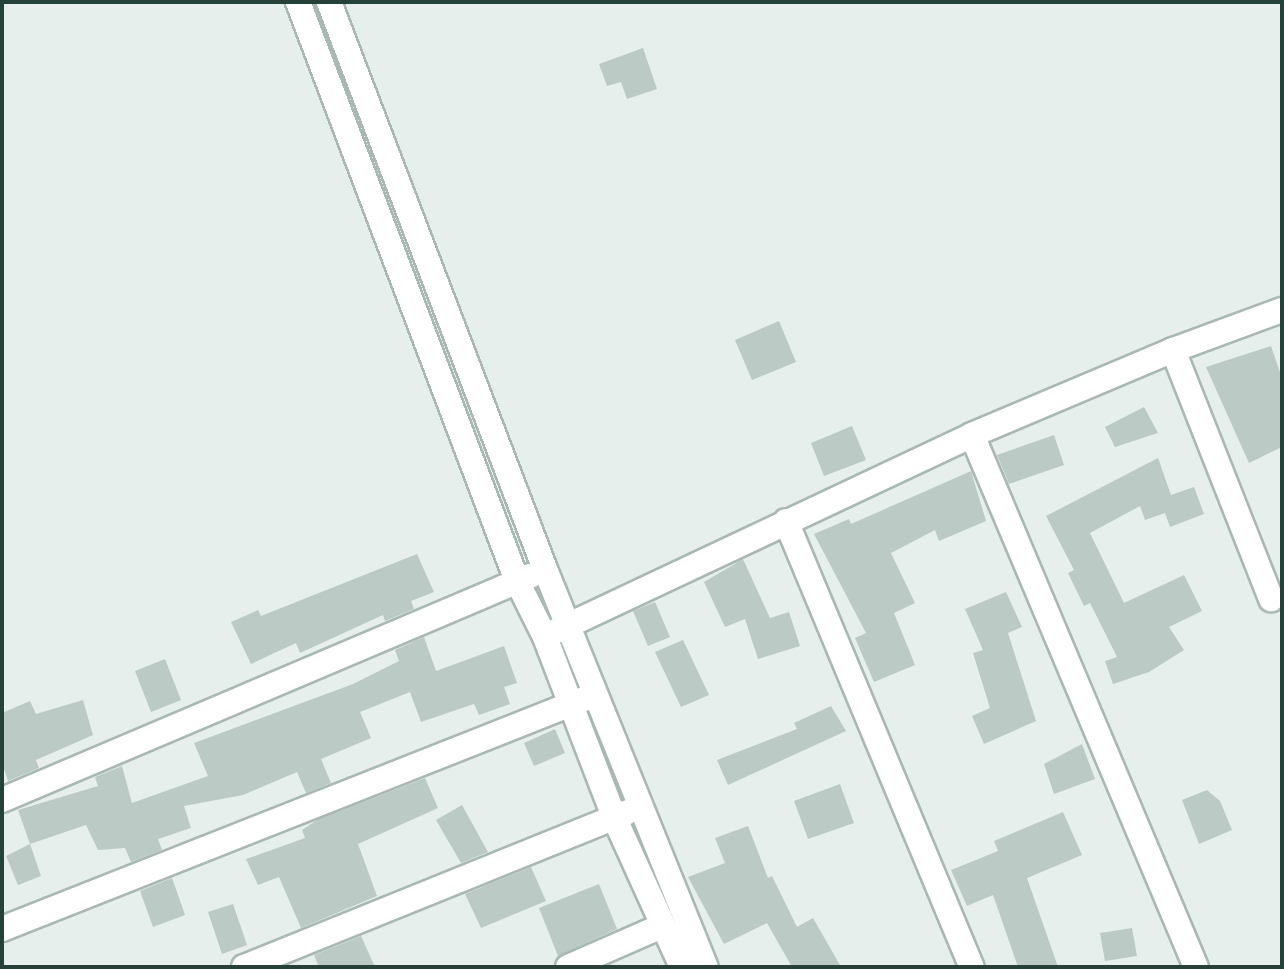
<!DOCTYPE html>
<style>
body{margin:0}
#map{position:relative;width:1284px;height:969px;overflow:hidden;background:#e6efeb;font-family:Montserrat,sans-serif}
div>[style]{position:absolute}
.building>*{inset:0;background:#bbcac4}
.roads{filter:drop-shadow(2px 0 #a8b8b2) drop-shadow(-2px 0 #a8b8b2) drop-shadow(0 2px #a8b8b2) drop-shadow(0 -2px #a8b8b2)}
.minor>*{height:24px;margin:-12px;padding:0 12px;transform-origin:12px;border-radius:12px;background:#fff}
span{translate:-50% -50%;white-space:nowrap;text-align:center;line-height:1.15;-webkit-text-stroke:7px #f7fbf9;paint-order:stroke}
.frame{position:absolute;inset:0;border:4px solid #24423a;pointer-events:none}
</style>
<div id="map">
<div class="building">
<div style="clip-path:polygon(643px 48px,657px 89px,627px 99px,621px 82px,607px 86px,599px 64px)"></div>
<div style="clip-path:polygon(779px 321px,796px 362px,752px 380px,735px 340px)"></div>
<div style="clip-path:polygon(1271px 346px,1282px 378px,1282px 447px,1249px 463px,1206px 367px)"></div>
<div style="clip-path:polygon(1144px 407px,1158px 433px,1115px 447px,1105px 427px)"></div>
<div style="clip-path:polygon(852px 426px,866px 460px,824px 476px,811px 443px)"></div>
<div style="clip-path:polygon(1054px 435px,1064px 465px,1009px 484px,997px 455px)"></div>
<div style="clip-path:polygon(1158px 458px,1171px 495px,1194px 487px,1204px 514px,1170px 527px,1165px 513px,1145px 520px,1140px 506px,1090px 533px,1124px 603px,1184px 575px,1202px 611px,1169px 627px,1184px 650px,1149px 672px,1113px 684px,1105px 661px,1117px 657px,1090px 603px,1084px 606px,1068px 573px,1074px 570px,1046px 516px)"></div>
<div style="clip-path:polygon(971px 471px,986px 521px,939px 541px,935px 530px,891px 553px,915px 603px,894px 613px,915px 665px,874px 682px,855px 638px,866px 633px,814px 534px,849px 519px,851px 524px)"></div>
<div style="clip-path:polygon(417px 554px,434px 592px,411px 601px,414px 609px,385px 621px,383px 615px,300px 653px,296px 643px,251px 664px,231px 622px,258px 610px,261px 616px)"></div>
<div style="clip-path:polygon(743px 559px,770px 618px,789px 612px,800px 646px,758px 659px,745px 619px,725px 627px,704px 582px)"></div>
<div style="clip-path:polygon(1006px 592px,1022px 627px,1008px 633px,1036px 721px,984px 744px,972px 716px,990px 708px,973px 653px,983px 650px,965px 609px)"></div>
<div style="clip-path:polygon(655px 602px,670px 637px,648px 646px,633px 611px)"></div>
<div style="clip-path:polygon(424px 637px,436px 671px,504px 646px,517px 683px,504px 687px,510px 704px,479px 715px,474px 704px,421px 722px,410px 692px,360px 712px,371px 738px,321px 759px,331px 783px,306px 793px,297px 772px,243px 795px,184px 806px,191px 828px,158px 839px,162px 850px,131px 862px,125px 848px,98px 850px,86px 825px,30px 844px,18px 810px,98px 786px,95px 777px,122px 766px,132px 803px,208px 776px,194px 743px,353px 684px,399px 661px,395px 650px)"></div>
<div style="clip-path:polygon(683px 640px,709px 695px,681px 707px,655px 652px)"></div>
<div style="clip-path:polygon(165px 659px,181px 700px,151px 712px,135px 671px)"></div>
<div style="clip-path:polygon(83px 700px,93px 735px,36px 760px,39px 768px,8px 781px,2px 762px,2px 713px,30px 701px,36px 714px)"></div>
<div style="clip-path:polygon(831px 706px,846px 731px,728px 785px,717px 760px,797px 729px,794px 723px)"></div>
<div style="clip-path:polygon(555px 729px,565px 753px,534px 766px,524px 743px)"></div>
<div style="clip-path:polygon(1082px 744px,1095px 779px,1054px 794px,1044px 764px)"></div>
<div style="clip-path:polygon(425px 778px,438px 808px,358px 844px,377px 896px,301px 928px,279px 877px,258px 885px,246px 859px,305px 838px,302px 830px,317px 820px)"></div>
<div style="clip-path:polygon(840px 784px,854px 823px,808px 839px,794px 801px)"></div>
<div style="clip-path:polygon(1207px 790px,1220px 801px,1232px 830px,1199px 844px,1182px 800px)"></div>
<div style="clip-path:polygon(462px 805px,488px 852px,461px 863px,436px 820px)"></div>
<div style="clip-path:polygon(1063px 812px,1082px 855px,1027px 878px,1058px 967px,1018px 967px,993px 895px,967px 906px,951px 870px,998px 851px,994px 841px)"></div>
<div style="clip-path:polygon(748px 826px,768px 878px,772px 876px,797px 927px,813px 918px,841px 967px,792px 967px,767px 923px,724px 944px,688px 877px,725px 863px,715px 838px)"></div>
<div style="clip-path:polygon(30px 844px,41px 876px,18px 885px,6px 856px)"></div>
<div style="clip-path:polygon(531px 867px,546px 901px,481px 928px,465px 894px)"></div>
<div style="clip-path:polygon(172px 878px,185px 915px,153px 927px,140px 891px)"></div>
<div style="clip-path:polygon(599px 884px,617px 929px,558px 956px,539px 908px)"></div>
<div style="clip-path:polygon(233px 904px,247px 945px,222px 954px,208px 912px)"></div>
<div style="clip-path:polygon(1132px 928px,1137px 956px,1105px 961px,1100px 933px)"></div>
<div style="clip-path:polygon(361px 936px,375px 967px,319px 967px,314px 955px)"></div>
</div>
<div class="roads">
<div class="minor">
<div style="left:298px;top:2px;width:619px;rotate:69.28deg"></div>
<div style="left:517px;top:581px;width:63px;rotate:63.4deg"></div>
<div style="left:545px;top:637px;width:193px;rotate:69deg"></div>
<div style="left:614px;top:817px;width:165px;rotate:65.6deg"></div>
<div style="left:329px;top:2px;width:607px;rotate:69.15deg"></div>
<div style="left:545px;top:569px;width:429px;rotate:68deg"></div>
<div style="left:1173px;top:350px;width:268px;rotate:68.5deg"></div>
<div style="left:972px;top:435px;width:577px;rotate:67.17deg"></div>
<div style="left:786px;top:521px;width:483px;rotate:67.4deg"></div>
<div style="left:554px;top:632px;width:462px;rotate:-25.2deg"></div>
<div style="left:972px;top:435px;width:218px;rotate:-22.9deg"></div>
<div style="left:1173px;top:350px;width:116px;rotate:-20.2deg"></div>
<div style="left:2px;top:800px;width:574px;rotate:-22.99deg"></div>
<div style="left:2px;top:929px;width:626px;rotate:-21.56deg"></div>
<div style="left:244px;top:967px;width:413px;rotate:-22deg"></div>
<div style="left:568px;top:967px;width:103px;rotate:-23.6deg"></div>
</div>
</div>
<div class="frame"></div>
</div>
